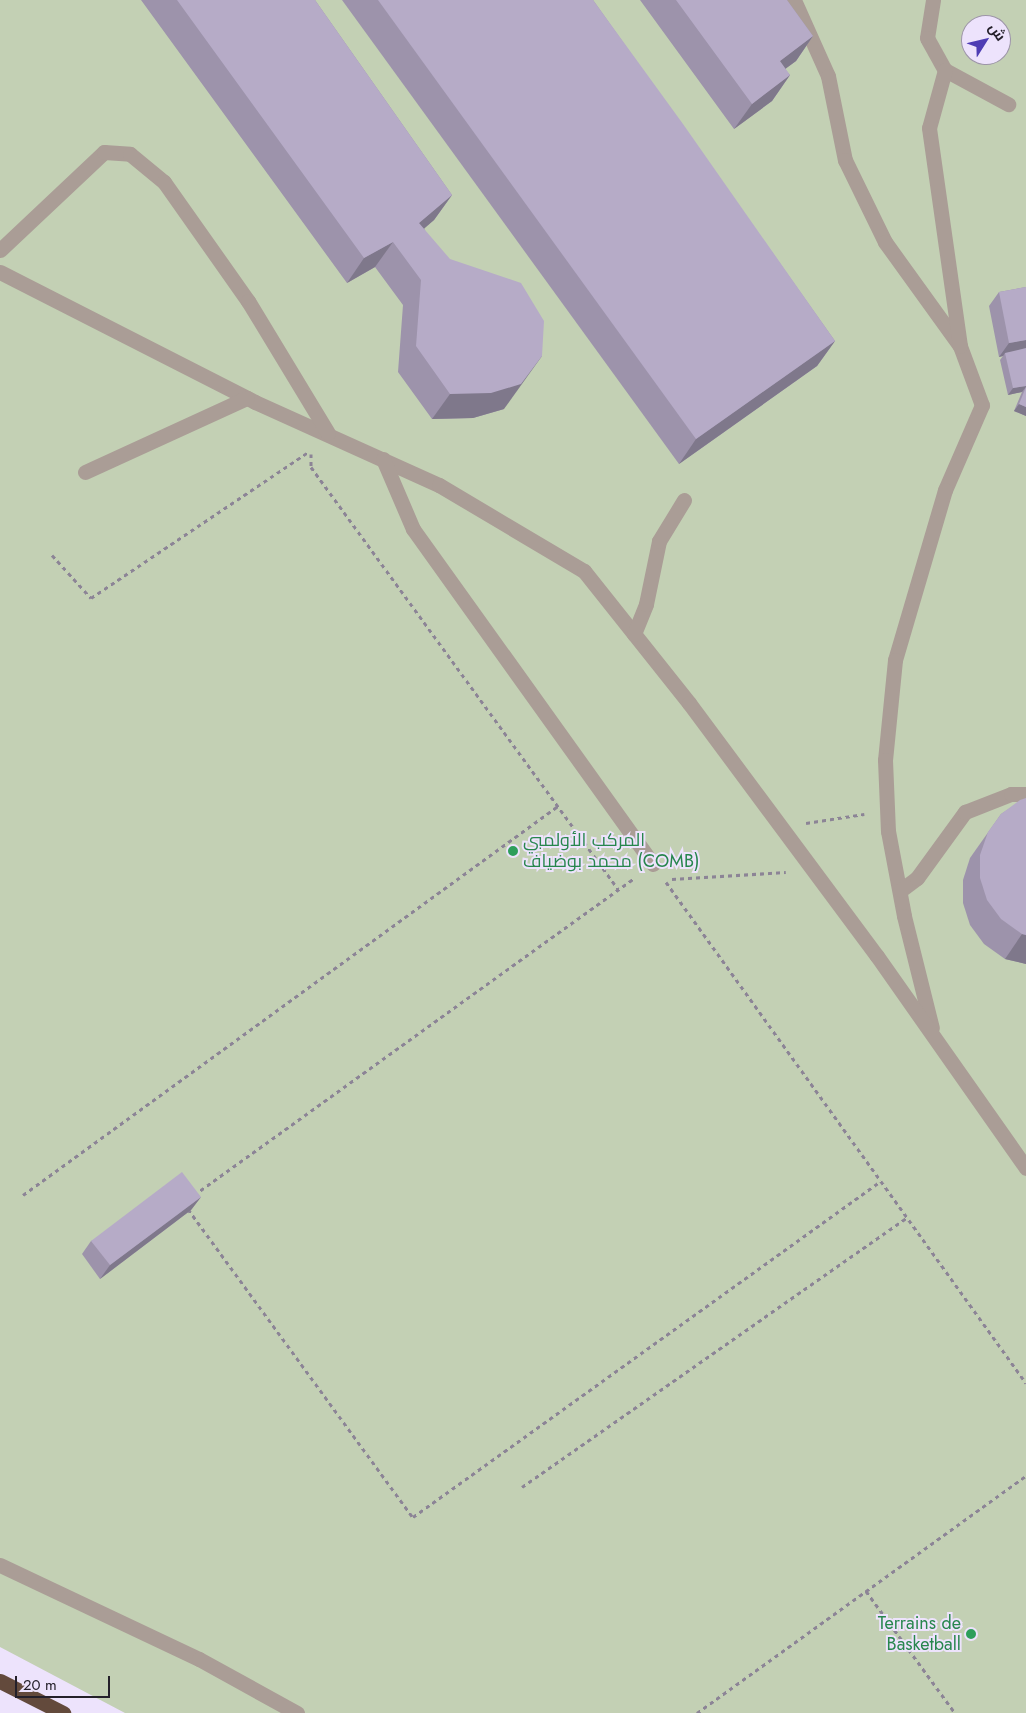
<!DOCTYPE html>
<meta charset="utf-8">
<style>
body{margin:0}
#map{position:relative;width:1026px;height:1713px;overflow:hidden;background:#ede3fc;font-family:Jost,Cairo,sans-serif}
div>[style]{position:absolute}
.green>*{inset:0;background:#c3d0b4}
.path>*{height:3px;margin-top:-1.5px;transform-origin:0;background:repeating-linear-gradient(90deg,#8c8496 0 4px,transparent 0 8px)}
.lane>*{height:15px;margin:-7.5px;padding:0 7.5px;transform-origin:7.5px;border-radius:7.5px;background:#aa9d96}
.street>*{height:15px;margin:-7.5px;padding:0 7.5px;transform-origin:7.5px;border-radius:7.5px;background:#aa9d96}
.highway>*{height:15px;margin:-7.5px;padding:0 7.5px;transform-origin:7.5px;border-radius:7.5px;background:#634a3c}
.wall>*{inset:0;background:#9d93ab}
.shaded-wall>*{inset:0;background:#7f788b}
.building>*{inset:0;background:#b6abc7}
.dots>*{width:14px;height:14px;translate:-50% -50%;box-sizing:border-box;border:2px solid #ede3fc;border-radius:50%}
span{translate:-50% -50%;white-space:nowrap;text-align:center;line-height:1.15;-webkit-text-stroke:4px #ede3fc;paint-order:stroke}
.leisure-label{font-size:18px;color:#27864d}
.left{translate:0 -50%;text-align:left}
.right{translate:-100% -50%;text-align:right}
.north{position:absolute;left:961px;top:15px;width:50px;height:50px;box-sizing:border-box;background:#ede3fc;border:1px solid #9d95a8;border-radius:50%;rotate:54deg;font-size:14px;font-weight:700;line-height:20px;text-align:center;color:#24202a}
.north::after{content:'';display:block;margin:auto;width:18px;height:22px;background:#4e3db4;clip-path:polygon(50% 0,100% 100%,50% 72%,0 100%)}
.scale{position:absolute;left:15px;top:1676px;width:95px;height:22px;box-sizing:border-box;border:2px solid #24202a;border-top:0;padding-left:6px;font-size:15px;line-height:18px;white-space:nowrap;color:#24202a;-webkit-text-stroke:4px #ede3fc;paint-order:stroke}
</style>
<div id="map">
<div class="green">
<div style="clip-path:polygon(evenodd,0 0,1026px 0,1026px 1713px,125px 1713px,0 1647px,0 0,971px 25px,1001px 25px,1001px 55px,971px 55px,971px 25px)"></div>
</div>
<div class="path">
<div style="left:311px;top:454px;width:13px;rotate:90deg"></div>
<div style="left:311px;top:467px;width:522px;rotate:53.96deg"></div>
<div style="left:52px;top:555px;width:58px;rotate:47.8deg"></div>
<div style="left:91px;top:598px;width:262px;rotate:-33.9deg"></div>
<div style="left:806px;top:823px;width:59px;rotate:-8.8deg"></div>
<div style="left:672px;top:879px;width:114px;rotate:-3.5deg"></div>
<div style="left:666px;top:882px;width:617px;rotate:54.3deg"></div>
<div style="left:23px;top:1195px;width:661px;rotate:-36.02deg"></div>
<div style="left:194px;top:1195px;width:541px;rotate:-35.75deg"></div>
<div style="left:188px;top:1209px;width:381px;rotate:53.9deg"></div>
<div style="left:413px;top:1517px;width:576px;rotate:-35.68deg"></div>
<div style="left:522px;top:1487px;width:470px;rotate:-35deg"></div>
<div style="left:866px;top:1591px;width:151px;rotate:53.9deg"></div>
<div style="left:697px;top:1713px;width:405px;rotate:-35.8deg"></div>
</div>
<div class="lane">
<div style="left:794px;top:0;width:83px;rotate:65.9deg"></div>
<div style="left:828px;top:76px;width:86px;rotate:78.6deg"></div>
<div style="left:845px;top:160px;width:91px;rotate:64deg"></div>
<div style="left:885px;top:242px;width:128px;rotate:54.2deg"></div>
<div style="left:960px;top:346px;width:63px;rotate:69.6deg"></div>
<div style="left:982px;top:405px;width:93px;rotate:113.5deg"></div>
<div style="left:945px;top:490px;width:177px;rotate:106.4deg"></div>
<div style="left:895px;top:660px;width:100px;rotate:95.7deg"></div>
<div style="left:885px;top:760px;width:71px;rotate:87.6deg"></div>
<div style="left:888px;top:831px;width:86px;rotate:79.3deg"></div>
<div style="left:904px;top:916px;width:115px;rotate:76deg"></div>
<div style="left:0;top:272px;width:286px;rotate:27deg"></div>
<div style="left:255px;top:402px;width:202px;rotate:24.3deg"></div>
<div style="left:439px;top:485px;width:169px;rotate:30.7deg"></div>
<div style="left:584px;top:571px;width:169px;rotate:51.5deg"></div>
<div style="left:689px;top:703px;width:315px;rotate:53.4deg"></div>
<div style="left:877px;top:956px;width:259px;rotate:54.9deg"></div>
<div style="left:383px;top:459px;width:76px;rotate:66.8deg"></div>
<div style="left:413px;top:529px;width:412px;rotate:54.4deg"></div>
<div style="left:901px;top:890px;width:20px;rotate:-37deg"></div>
<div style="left:917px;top:878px;width:82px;rotate:-54deg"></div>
<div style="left:965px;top:812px;width:49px;rotate:-21.4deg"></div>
<div style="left:1011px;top:794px;width:15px"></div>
<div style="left:0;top:1565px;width:220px;rotate:25.3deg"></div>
<div style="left:199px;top:1659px;width:112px;rotate:28.9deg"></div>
</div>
<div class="street">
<div style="left:933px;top:0;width:38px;rotate:99deg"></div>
<div style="left:927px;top:38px;width:37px;rotate:61deg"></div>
<div style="left:945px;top:70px;width:72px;rotate:28.4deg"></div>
<div style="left:945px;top:70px;width:60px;rotate:105.4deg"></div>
<div style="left:929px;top:128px;width:220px;rotate:81.9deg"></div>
<div style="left:0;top:250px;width:143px;rotate:-43.3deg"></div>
<div style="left:104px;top:152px;width:26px;rotate:4deg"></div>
<div style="left:130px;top:154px;width:44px;rotate:39.5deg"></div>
<div style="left:164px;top:182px;width:146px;rotate:54.8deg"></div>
<div style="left:248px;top:301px;width:154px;rotate:58.8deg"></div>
<div style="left:85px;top:472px;width:178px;rotate:-24.6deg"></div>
<div style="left:634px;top:634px;width:32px;rotate:-68deg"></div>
<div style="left:646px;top:604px;width:64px;rotate:-78.3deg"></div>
<div style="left:659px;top:541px;width:48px;rotate:-58.6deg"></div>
</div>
<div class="highway">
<div style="left:0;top:1681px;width:71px;rotate:26.9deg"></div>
</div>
<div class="wall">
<div style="clip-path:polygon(141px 0,315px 0,452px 195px,434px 220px,424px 228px,504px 409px,473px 418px,432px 419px,398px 372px,403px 305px,375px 267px,347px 283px)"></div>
<div style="clip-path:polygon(342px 0,593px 0,835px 341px,817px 366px,679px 464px)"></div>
<div style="clip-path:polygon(640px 0,787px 0,813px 36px,796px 61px,785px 69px,790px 75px,772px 101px,734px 129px)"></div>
<div style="clip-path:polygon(1026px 287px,1026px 416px,1014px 411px,1022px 392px,1008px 395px,1000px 360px,1003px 356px,999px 357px,989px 306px,999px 292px)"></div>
<div style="clip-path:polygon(1026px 798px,1026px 964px,1005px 959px,984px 944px,970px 925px,963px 903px,963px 880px,970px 858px,1001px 814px)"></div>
<div style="clip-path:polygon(201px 1197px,191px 1210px,100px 1279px,82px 1254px,91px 1241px)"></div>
</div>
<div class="shaded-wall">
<div style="clip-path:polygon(813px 36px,796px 61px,762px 86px,780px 61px)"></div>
<div style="clip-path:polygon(790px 75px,772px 101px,734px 129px,752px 104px)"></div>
<div style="clip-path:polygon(452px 195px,434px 220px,402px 248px,419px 223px)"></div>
<div style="clip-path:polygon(393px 242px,375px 267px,347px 283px,364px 258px)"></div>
<div style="clip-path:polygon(1026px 340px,1026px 352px,1005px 353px,1003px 356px,999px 357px,1009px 343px)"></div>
<div style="clip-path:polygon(835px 341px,817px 366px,679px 464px,696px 439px)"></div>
<div style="clip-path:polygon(542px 356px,504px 409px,473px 418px,432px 419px,450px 394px)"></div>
<div style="clip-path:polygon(1026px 386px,1026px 387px,1022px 392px,1008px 395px,1013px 388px)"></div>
<div style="clip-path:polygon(1019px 404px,1026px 407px,1026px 416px,1014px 411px)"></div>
<div style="clip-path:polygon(1022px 934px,1026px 935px,1026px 964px,1005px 959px)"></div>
<div style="clip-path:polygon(201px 1197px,191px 1210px,100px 1279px,110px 1265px)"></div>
</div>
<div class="building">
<div style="clip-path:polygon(177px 0,315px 0,452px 195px,419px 223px,450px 259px,521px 283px,544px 321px,542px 356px,521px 384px,491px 393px,450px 394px,416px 346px,421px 280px,393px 242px,364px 258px)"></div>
<div style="clip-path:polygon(378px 0,593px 0,683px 124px,835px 341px,696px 439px)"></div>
<div style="clip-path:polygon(676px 0,787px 0,813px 36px,780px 61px,790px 75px,752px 104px)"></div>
<div style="clip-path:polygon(1026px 287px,1026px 340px,1009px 343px,999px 292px)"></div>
<div style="clip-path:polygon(1026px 348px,1026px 386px,1013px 388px,1005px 353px)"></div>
<div style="clip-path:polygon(1026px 387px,1026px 407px,1019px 404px)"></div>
<div style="clip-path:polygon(1026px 798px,1026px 935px,1022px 934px,1001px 919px,987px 900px,980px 878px,980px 855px,988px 832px,1001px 814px,1020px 800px)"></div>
<div style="clip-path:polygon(182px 1172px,201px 1197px,110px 1265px,91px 1241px)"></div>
</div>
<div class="dots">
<div style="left:513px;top:851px;background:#2e9e5b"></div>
<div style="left:971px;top:1634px;background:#2e9e5b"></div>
</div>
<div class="leisure-label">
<span class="left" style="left:523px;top:851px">المركب الأولمبي<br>محمد بوضياف (COMB)</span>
<span class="right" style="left:961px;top:1634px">Terrains de<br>Basketball</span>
</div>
<div class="north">ش</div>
<div class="scale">20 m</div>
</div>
